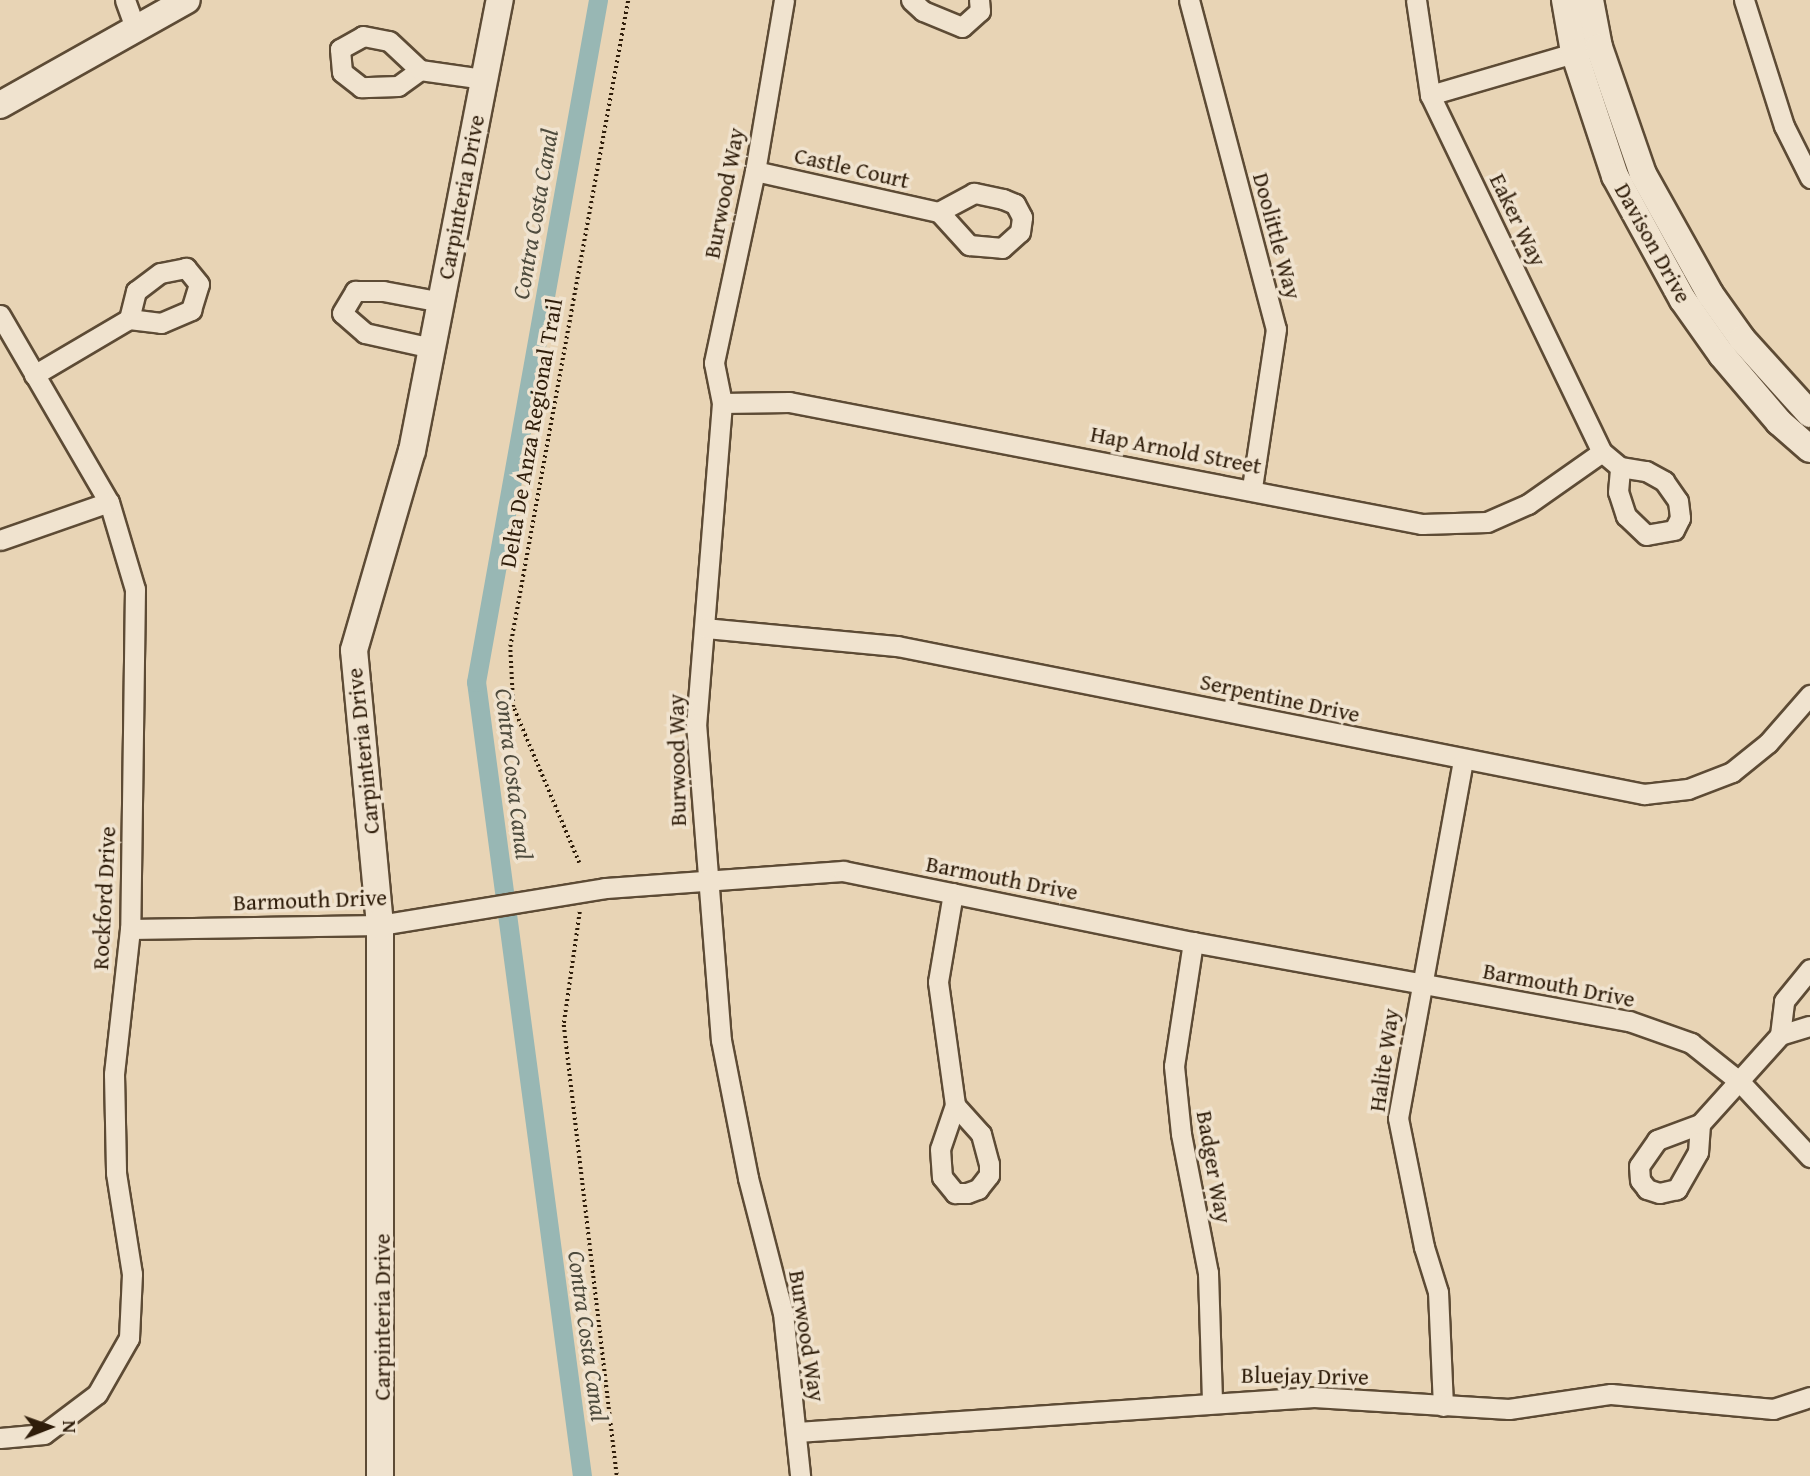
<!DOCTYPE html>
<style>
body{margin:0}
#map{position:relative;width:1810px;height:1476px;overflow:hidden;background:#e8d4b5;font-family:"Gentium Book Plus",serif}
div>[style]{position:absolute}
.canal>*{height:19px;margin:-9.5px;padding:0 9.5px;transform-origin:9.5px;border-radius:9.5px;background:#98b7b4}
.path>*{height:3.5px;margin-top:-1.75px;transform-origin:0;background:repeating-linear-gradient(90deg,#2f1d0a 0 2px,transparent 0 5.5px)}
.roads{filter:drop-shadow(2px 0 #5d4b35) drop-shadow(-2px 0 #5d4b35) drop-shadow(0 2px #5d4b35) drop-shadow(0 -2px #5d4b35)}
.street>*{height:19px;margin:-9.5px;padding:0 9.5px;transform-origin:9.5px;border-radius:9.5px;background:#f0e3cf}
.secondary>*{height:26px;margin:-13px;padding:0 13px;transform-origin:13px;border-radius:13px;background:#f0e3cf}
span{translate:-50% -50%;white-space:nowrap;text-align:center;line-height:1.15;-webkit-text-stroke:7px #f0e3cf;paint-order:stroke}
.street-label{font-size:23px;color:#2f1d0a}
.water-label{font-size:24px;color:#4e4b3d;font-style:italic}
.north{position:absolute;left:14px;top:1392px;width:70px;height:70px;-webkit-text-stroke:5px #f0e3cf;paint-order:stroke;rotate:89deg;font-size:19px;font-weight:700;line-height:28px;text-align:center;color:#2f1d0a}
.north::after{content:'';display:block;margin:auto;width:24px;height:32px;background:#2f1d0a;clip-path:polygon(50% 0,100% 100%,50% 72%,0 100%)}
</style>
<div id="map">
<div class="canal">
<div style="left:582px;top:1476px;width:801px;rotate:-97.6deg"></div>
<div style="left:476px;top:682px;width:693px;rotate:-79.86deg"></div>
</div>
<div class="path">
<div style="left:579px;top:863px;width:169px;rotate:-112.9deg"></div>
<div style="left:513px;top:707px;width:60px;rotate:-92.9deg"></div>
<div style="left:510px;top:647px;width:658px;rotate:-79.66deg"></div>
<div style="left:580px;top:912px;width:114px;rotate:98.1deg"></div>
<div style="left:564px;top:1025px;width:454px;rotate:83.3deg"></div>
</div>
<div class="roads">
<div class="street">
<div style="left:125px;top:0;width:30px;rotate:70deg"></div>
<div style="left:784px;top:0;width:173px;rotate:99.6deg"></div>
<div style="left:755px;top:171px;width:196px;rotate:102.1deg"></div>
<div style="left:714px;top:363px;width:41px;rotate:78.7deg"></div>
<div style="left:722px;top:403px;width:321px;rotate:94.6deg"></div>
<div style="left:696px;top:723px;width:318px;rotate:85.5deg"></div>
<div style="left:721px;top:1040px;width:141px;rotate:78.9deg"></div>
<div style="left:748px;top:1178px;width:139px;rotate:75.5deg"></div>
<div style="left:783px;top:1313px;width:164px;rotate:84deg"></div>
<div style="left:911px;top:0;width:16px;rotate:43deg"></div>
<div style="left:923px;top:11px;width:42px;rotate:22.3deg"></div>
<div style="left:962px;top:27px;width:24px;rotate:-42deg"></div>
<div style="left:980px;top:11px;width:11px;rotate:-95deg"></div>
<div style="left:1189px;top:0;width:340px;rotate:75.2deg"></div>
<div style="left:1276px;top:329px;width:161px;rotate:98.6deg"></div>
<div style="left:1416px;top:0;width:96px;rotate:81.6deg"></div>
<div style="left:1430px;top:95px;width:396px;rotate:64.3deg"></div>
<div style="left:1602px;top:452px;width:23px;rotate:40deg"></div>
<div style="left:1620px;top:467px;width:26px;rotate:9deg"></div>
<div style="left:1646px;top:471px;width:21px;rotate:29deg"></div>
<div style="left:1664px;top:481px;width:24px;rotate:55deg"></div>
<div style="left:1678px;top:501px;width:17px;rotate:83deg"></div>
<div style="left:1680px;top:518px;width:13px;rotate:117deg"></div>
<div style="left:1674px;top:530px;width:28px;rotate:170deg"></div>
<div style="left:1646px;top:535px;width:28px;rotate:-136deg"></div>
<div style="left:1626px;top:516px;width:25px;rotate:-108deg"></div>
<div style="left:1618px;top:492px;width:25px;rotate:-85deg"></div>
<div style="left:1744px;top:0;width:132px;rotate:72.4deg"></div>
<div style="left:1784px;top:126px;width:58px;rotate:63.4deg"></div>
<div style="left:420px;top:70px;width:27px;rotate:144deg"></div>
<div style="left:398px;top:86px;width:37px;rotate:178deg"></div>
<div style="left:361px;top:87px;width:24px;rotate:-142deg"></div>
<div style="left:342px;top:72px;width:23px;rotate:-95deg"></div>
<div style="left:340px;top:49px;width:26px;rotate:-29deg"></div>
<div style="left:363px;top:36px;width:26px;rotate:11deg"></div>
<div style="left:389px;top:41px;width:42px;rotate:43.1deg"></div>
<div style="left:420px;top:70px;width:65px;rotate:8deg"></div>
<div style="left:1430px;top:95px;width:160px;rotate:-16.3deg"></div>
<div style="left:755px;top:171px;width:189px;rotate:12.6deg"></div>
<div style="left:939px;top:212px;width:45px;rotate:47.7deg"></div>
<div style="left:969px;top:245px;width:33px;rotate:5deg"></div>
<div style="left:1002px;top:248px;width:24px;rotate:-42deg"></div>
<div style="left:1020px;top:232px;width:15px;rotate:-82deg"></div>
<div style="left:1022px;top:217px;width:15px;rotate:-118deg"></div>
<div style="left:1015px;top:204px;width:13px;rotate:-157deg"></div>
<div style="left:1003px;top:199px;width:30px;rotate:-168deg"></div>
<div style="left:974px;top:193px;width:40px;rotate:152deg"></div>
<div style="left:0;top:315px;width:216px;rotate:59.8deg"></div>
<div style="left:109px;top:502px;width:91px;rotate:73.4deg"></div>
<div style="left:135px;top:589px;width:340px;rotate:90.8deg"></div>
<div style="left:130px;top:929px;width:146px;rotate:96.3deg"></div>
<div style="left:114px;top:1074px;width:99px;rotate:88.8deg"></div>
<div style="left:116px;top:1173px;width:102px;rotate:81deg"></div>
<div style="left:132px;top:1274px;width:64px;rotate:92.7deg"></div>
<div style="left:129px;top:1338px;width:64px;rotate:119.7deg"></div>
<div style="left:97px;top:1394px;width:66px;rotate:143deg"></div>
<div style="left:44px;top:1434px;width:44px;rotate:174.8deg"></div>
<div style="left:432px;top:348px;width:69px;rotate:-167.4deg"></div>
<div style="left:365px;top:333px;width:30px;rotate:-139deg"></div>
<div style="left:342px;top:313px;width:26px;rotate:-59deg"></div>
<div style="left:355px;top:291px;width:28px"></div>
<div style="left:383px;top:291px;width:59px;rotate:10.7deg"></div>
<div style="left:34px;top:375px;width:110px;rotate:-30.5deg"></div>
<div style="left:129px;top:319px;width:32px;rotate:7deg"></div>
<div style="left:161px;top:323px;width:33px;rotate:-23deg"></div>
<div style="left:191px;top:310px;width:27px;rotate:-73deg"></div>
<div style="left:199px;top:284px;width:21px;rotate:-129deg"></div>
<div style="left:186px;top:268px;width:26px;rotate:169deg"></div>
<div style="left:160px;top:273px;width:30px;rotate:143deg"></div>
<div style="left:136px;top:291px;width:29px;rotate:104deg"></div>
<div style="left:722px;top:403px;width:67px;rotate:-0.9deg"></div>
<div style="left:789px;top:402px;width:645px;rotate:10.91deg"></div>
<div style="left:1422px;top:524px;width:65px;rotate:-1.8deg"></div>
<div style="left:1487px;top:522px;width:45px;rotate:-23.7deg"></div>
<div style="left:1528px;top:504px;width:90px;rotate:-35.1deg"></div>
<div style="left:0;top:540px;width:115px;rotate:-19.2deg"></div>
<div style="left:705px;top:628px;width:193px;rotate:5.4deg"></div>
<div style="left:897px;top:646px;width:762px;rotate:11.21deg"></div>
<div style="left:1644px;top:794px;width:44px;rotate:-6.5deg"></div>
<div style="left:1688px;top:789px;width:47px;rotate:-21.1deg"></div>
<div style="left:1732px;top:772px;width:46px;rotate:-38.9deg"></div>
<div style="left:1768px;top:743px;width:64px;rotate:-48.8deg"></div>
<div style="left:953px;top:893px;width:90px;rotate:99.6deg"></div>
<div style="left:938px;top:982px;width:124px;rotate:82.1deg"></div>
<div style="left:955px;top:1105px;width:46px;rotate:108.8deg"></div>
<div style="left:940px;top:1149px;width:28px;rotate:86deg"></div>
<div style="left:942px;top:1177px;width:21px;rotate:51deg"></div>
<div style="left:955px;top:1193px;width:12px"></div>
<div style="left:967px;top:1193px;width:12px;rotate:-20deg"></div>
<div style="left:978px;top:1189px;width:18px;rotate:-52deg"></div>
<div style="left:989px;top:1175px;width:11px;rotate:-90deg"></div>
<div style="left:989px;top:1164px;width:31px;rotate:-105deg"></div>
<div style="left:981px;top:1134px;width:39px;rotate:-132deg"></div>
<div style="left:130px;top:929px;width:250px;rotate:-0.9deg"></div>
<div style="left:380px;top:925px;width:228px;rotate:-9.3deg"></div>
<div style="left:605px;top:888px;width:239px;rotate:-4.1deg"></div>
<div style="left:843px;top:871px;width:357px;rotate:11.5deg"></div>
<div style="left:1193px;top:942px;width:443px;rotate:10.3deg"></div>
<div style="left:1629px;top:1021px;width:66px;rotate:19.5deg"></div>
<div style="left:1691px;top:1043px;width:63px;rotate:38.5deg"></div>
<div style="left:1740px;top:1082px;width:103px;rotate:47deg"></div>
<div style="left:1193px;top:942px;width:125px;rotate:98.7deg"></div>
<div style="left:1174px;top:1066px;width:68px;rotate:84.1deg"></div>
<div style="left:1181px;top:1134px;width:142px;rotate:79deg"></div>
<div style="left:1208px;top:1273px;width:128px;rotate:88.2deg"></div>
<div style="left:1780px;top:1035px;width:34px;rotate:-83deg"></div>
<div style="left:1784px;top:1001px;width:41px;rotate:-50.9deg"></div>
<div style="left:1700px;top:1124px;width:28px;rotate:94deg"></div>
<div style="left:1698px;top:1152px;width:43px;rotate:119.6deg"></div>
<div style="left:1677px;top:1189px;width:18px;rotate:167deg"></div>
<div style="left:1659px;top:1193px;width:13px;rotate:-162deg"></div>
<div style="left:1647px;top:1189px;width:11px;rotate:-128deg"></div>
<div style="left:1640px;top:1180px;width:14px;rotate:-94deg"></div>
<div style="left:1639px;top:1166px;width:32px;rotate:-55deg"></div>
<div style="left:1657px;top:1140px;width:46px;rotate:-20.4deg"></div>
<div style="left:1700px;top:1124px;width:120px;rotate:-48deg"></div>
<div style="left:1780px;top:1035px;width:31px;rotate:-17deg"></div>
<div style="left:1443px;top:1406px;width:114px;rotate:-92.5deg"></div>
<div style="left:1438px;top:1292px;width:47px;rotate:-107.3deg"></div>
<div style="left:1424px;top:1247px;width:132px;rotate:-101.4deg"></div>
<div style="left:1398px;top:1118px;width:362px;rotate:-79.7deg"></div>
<div style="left:797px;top:1432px;width:518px;rotate:-3.87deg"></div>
<div style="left:1314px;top:1397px;width:195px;rotate:3.5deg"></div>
<div style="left:1509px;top:1409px;width:103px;rotate:-8.4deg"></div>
<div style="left:1611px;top:1394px;width:163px;rotate:5.3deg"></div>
<div style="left:1773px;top:1409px;width:39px;rotate:-18deg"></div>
</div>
<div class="secondary">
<div style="left:1565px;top:0;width:53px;rotate:80.2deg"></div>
<div style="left:1574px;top:52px;width:131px;rotate:71.7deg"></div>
<div style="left:1615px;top:176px;width:141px;rotate:61.3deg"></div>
<div style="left:1683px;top:300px;width:67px;rotate:54.7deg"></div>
<div style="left:1722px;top:355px;width:88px;rotate:49.6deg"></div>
<div style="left:1779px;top:422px;width:41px;rotate:41.1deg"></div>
<div style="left:1590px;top:0;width:48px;rotate:79.2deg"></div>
<div style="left:1599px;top:47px;width:134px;rotate:70.9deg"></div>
<div style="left:1643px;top:174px;width:137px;rotate:60.8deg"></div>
<div style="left:1710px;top:294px;width:55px;rotate:54.6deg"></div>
<div style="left:1742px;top:339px;width:101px;rotate:47.8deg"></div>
<div style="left:0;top:105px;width:214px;rotate:-29.3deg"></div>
<div style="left:380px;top:1476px;width:551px;rotate:-90deg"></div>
<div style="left:380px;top:925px;width:276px;rotate:-95.4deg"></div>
<div style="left:354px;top:650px;width:207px;rotate:-73.8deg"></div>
<div style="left:412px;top:451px;width:460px;rotate:-79deg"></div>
</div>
</div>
<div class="street-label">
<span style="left:852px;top:168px;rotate:13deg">Castle Court</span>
<span style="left:724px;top:193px;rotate:-79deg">Burwood Way</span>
<span style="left:461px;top:197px;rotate:-79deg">Carpinteria Drive</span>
<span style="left:1518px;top:220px;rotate:64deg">Eaker Way</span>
<span style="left:1277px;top:236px;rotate:75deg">Doolittle Way</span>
<span style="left:1653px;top:243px;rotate:61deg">Davison Drive</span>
<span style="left:531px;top:433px;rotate:-80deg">Delta De Anza Regional Trail</span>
<span style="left:1176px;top:450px;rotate:11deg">Hap Arnold Street</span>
<span style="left:1280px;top:698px;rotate:12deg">Serpentine Drive</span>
<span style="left:363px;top:751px;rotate:-96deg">Carpinteria Drive</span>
<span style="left:677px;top:760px;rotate:-91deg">Burwood Way</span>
<span style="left:1002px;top:878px;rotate:11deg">Barmouth Drive</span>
<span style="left:104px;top:898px;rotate:-87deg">Rockford Drive</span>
<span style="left:310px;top:900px;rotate:-2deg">Barmouth Drive</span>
<span style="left:1559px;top:985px;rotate:11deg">Barmouth Drive</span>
<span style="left:1384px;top:1060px;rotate:-82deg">Halite Way</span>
<span style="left:1214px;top:1167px;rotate:80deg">Badger Way</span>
<span style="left:382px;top:1317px;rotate:-90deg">Carpinteria Drive</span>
<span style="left:807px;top:1336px;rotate:81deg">Burwood Way</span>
<span style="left:1305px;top:1376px;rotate:1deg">Bluejay Drive</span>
</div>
<div class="water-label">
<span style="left:535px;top:214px;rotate:-80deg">Contra Costa Canal</span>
<span style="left:514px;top:774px;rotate:83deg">Contra Costa Canal</span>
<span style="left:588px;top:1336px;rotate:82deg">Contra Costa Canal</span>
</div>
<div class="north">N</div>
</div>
